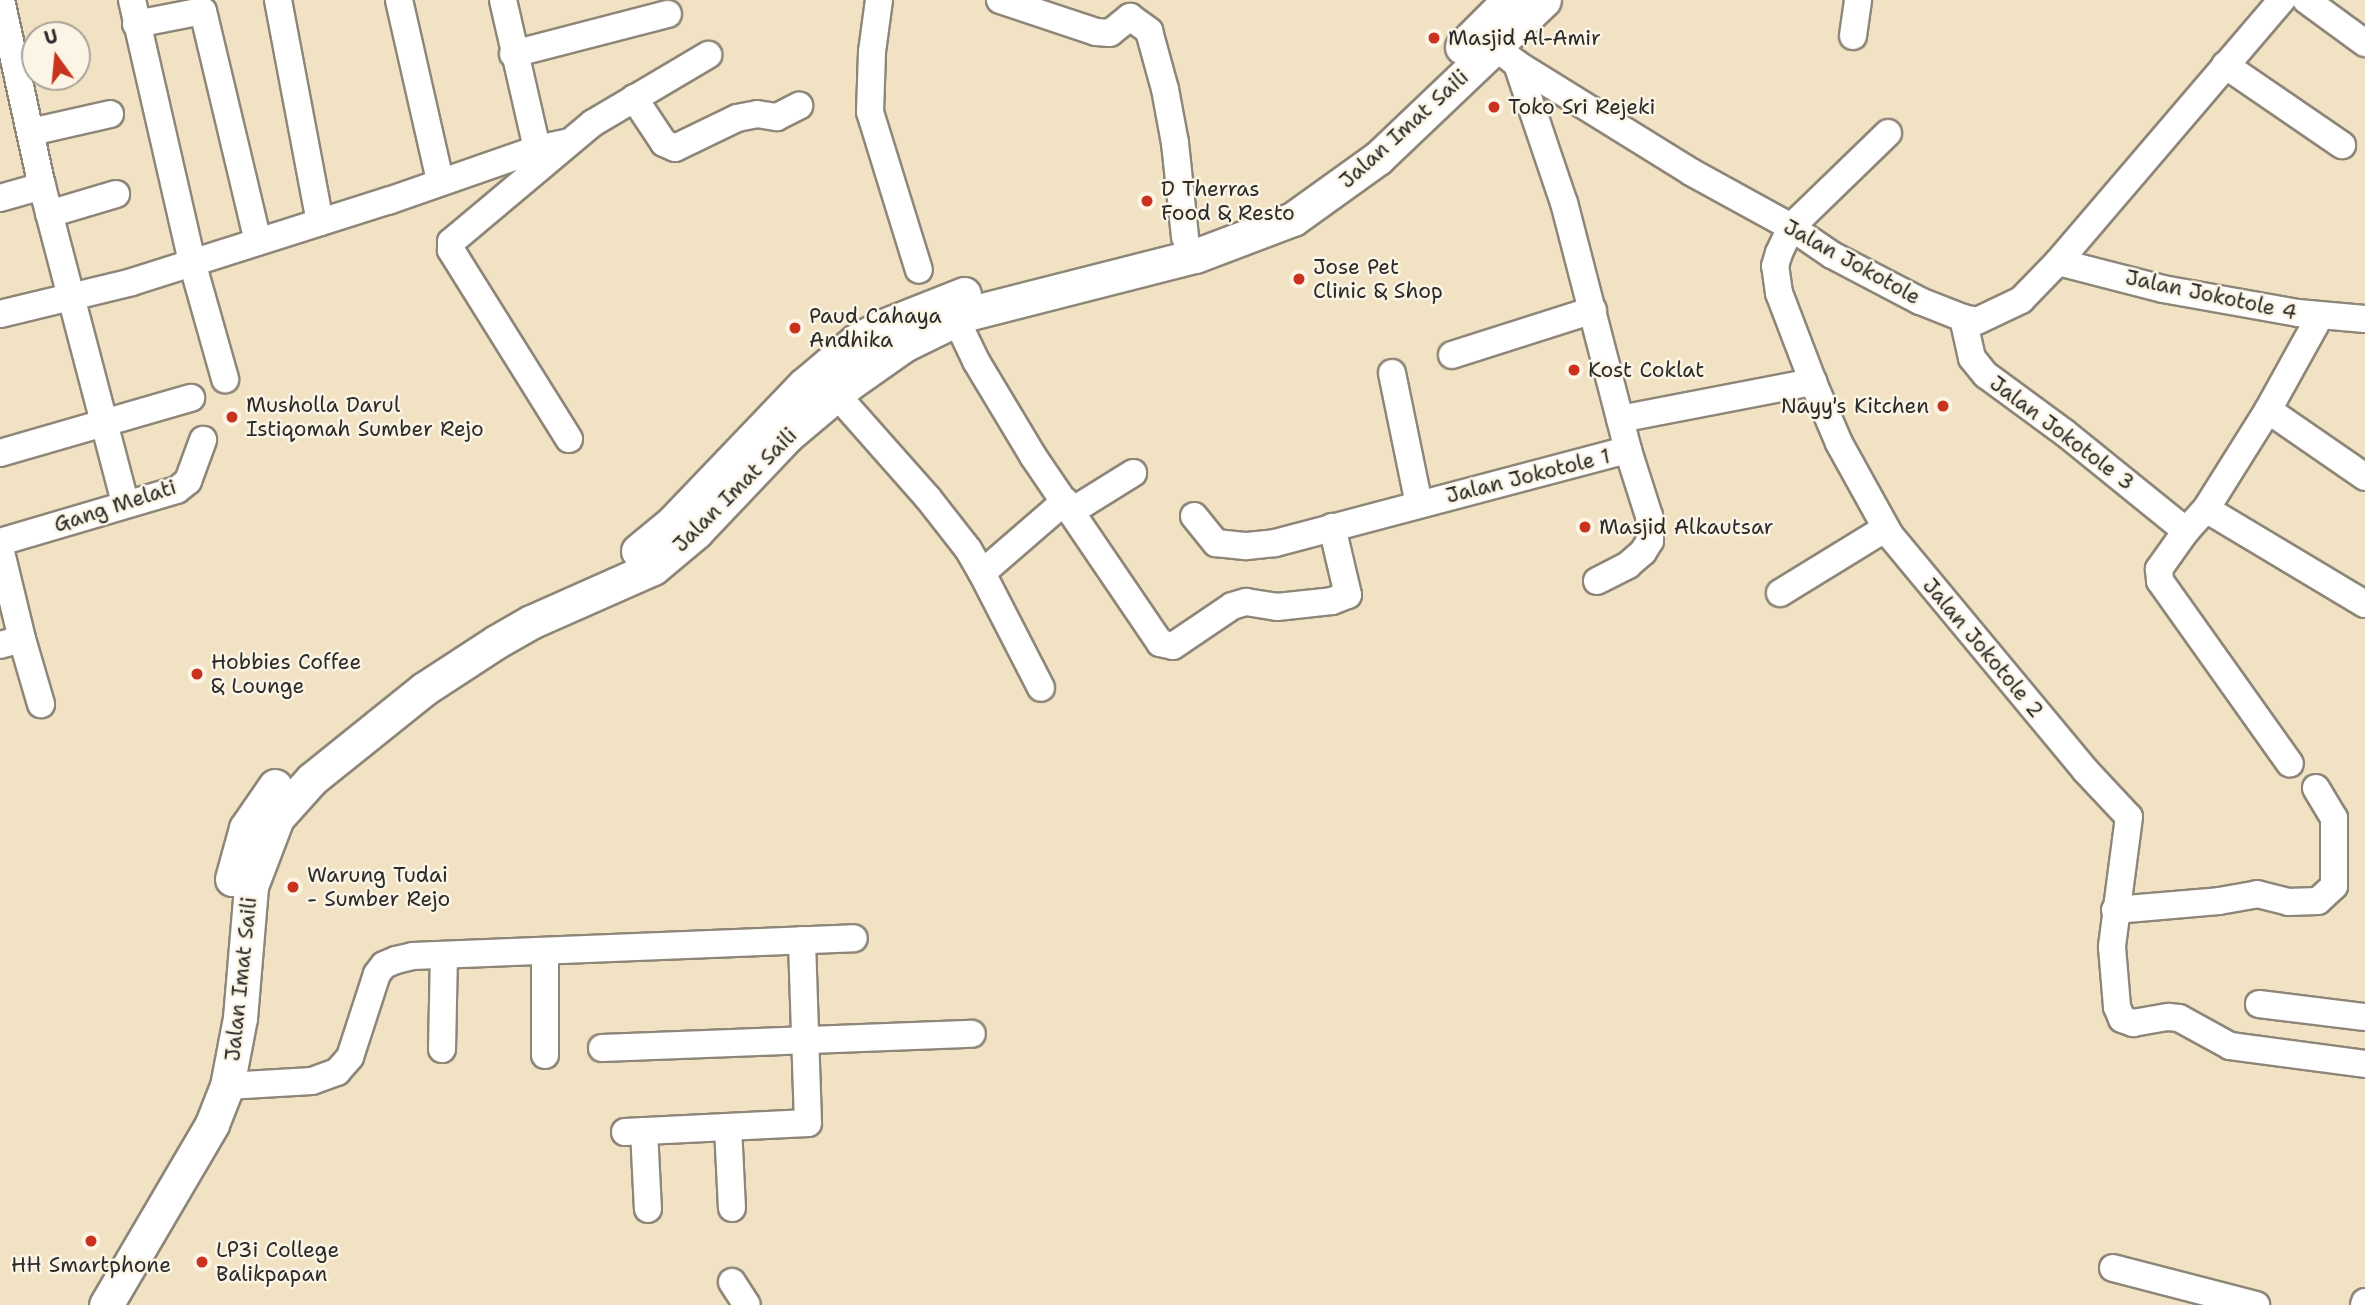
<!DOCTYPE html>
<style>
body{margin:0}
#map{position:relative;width:2365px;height:1305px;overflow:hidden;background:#f1e2c4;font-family:"Shantell Sans",sans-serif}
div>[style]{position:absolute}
.roads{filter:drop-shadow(2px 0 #8e8678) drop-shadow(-2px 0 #8e8678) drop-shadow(0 2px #8e8678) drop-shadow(0 -2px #8e8678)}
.minor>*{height:26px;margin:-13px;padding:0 13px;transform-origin:13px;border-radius:13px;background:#fff}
.major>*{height:33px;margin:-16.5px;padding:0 16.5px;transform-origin:16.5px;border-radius:16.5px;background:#fff}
.dots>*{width:19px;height:19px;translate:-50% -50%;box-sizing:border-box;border:4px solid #fcf5e5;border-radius:50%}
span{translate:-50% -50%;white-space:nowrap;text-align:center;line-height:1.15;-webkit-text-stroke:5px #fcf5e5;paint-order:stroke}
.poi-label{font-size:21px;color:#2b2b2b}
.left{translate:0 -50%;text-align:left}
.right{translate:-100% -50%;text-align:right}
.street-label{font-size:21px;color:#2b2b2b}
.north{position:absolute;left:21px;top:21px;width:70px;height:70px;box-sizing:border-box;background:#fcf5e5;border:2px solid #a8a49b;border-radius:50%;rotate:345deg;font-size:19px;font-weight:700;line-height:28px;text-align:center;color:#2b2b2b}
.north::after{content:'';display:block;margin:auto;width:24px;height:32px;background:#c8321e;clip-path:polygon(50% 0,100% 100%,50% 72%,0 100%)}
</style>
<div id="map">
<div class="roads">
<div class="minor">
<div style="left:1px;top:0;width:190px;rotate:77.6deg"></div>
<div style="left:42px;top:186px;width:328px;rotate:75.3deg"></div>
<div style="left:132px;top:0;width:269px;rotate:77.1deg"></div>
<div style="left:192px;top:262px;width:122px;rotate:74.2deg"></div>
<div style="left:278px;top:0;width:226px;rotate:79.3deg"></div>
<div style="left:399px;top:0;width:186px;rotate:77.2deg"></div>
<div style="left:503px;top:0;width:153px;rotate:77.1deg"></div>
<div style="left:879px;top:0;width:52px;rotate:97.7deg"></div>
<div style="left:872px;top:52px;width:60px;rotate:91.9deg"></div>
<div style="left:870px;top:112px;width:165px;rotate:72.8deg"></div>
<div style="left:1000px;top:0;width:101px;rotate:18.4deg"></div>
<div style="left:1096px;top:32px;width:14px;rotate:4deg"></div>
<div style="left:1110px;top:33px;width:26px;rotate:-39deg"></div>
<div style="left:2306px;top:0;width:73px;rotate:36.1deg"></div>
<div style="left:1130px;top:17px;width:24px;rotate:36deg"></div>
<div style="left:1149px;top:31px;width:60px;rotate:74.6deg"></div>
<div style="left:1165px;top:89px;width:55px;rotate:79.5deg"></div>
<div style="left:1175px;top:143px;width:95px;rotate:83.9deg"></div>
<div style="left:136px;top:24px;width:68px;rotate:-11deg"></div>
<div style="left:203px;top:11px;width:237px;rotate:76.6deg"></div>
<div style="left:1482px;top:36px;width:45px;rotate:38.7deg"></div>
<div style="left:1517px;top:64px;width:205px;rotate:31.8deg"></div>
<div style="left:1691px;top:172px;width:114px;rotate:28.8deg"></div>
<div style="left:1791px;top:227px;width:50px;rotate:34.3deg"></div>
<div style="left:1832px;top:255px;width:99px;rotate:27.6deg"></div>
<div style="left:1920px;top:301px;width:46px;rotate:21.6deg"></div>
<div style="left:1963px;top:318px;width:14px;rotate:12deg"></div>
<div style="left:1977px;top:321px;width:49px;rotate:-25.5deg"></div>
<div style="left:2021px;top:300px;width:53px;rotate:-45.8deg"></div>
<div style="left:2058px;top:262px;width:345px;rotate:-49.5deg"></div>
<div style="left:1853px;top:36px;width:36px;rotate:-82deg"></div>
<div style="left:513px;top:54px;width:160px;rotate:-14.5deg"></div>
<div style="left:2225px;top:65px;width:142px;rotate:34.4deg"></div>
<div style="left:634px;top:98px;width:54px;rotate:56.3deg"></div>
<div style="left:664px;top:143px;width:12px;rotate:24deg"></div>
<div style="left:675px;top:148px;width:69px;rotate:-25.8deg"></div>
<div style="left:737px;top:118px;width:20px;rotate:-11deg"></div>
<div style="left:757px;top:114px;width:20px;rotate:9deg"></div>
<div style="left:777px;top:117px;width:25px;rotate:-27deg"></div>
<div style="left:31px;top:132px;width:81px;rotate:-12.8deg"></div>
<div style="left:0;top:198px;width:44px;rotate:-15.9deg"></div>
<div style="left:49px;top:214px;width:70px;rotate:-16.6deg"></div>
<div style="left:2058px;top:262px;width:108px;rotate:14.4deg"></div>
<div style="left:2163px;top:289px;width:137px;rotate:10.1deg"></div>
<div style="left:2298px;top:313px;width:67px;rotate:5.1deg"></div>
<div style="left:0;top:314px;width:136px;rotate:-13.6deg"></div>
<div style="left:132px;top:282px;width:269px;rotate:-17.6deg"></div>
<div style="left:388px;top:201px;width:158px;rotate:-19.2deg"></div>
<div style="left:537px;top:149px;width:30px;rotate:-12deg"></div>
<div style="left:1963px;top:318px;width:41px;rotate:77.3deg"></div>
<div style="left:1972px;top:358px;width:22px;rotate:51deg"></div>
<div style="left:1986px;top:375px;width:98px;rotate:36.3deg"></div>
<div style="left:2065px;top:433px;width:156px;rotate:39deg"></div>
<div style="left:2186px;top:531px;width:30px;rotate:-48deg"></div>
<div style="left:2206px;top:509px;width:117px;rotate:-57.9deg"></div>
<div style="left:2268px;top:410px;width:107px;rotate:-61deg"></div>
<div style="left:956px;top:319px;width:47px;rotate:64.5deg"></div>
<div style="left:976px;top:361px;width:111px;rotate:59deg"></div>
<div style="left:1033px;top:456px;width:226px;rotate:55.8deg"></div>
<div style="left:1160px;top:643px;width:13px;rotate:13deg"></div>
<div style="left:1173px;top:646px;width:71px;rotate:-34.1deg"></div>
<div style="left:1232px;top:606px;width:15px;rotate:-16deg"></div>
<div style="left:1246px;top:602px;width:31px;rotate:9deg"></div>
<div style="left:1277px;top:607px;width:55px;rotate:-6.2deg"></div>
<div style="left:1332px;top:601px;width:17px;rotate:-21deg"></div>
<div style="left:1348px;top:595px;width:70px;rotate:-103.2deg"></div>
<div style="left:1452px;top:355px;width:148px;rotate:-17.7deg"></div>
<div style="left:1392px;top:373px;width:134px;rotate:78.4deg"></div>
<div style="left:1813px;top:382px;width:95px;rotate:-110.9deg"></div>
<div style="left:1779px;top:293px;width:27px;rotate:-98deg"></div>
<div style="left:1775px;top:266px;width:14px;rotate:-73deg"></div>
<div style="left:1779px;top:253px;width:29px;rotate:-65deg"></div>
<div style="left:1791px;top:227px;width:135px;rotate:-44.1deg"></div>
<div style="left:836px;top:394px;width:139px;rotate:48.5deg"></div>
<div style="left:928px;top:498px;width:65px;rotate:51.9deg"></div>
<div style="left:968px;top:549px;width:28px;rotate:60deg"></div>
<div style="left:982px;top:573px;width:110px;rotate:-40.9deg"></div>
<div style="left:2268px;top:410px;width:118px;rotate:34.6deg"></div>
<div style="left:1620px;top:419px;width:197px;rotate:-10.9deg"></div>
<div style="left:1813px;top:382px;width:66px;rotate:66.9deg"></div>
<div style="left:1839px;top:443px;width:105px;rotate:61deg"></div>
<div style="left:1890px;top:535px;width:305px;rotate:50.3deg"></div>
<div style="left:2085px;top:770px;width:64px;rotate:46.9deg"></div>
<div style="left:2129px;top:817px;width:131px;rotate:97.5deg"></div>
<div style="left:2112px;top:947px;width:60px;rotate:85.2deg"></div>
<div style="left:2117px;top:1007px;width:13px;rotate:67deg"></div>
<div style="left:2122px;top:1019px;width:12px;rotate:20deg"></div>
<div style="left:2133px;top:1023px;width:36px;rotate:-10deg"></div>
<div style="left:2168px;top:1017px;width:11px;rotate:5deg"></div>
<div style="left:2179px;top:1018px;width:58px;rotate:28.8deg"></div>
<div style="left:2230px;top:1046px;width:136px;rotate:7.6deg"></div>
<div style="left:569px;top:439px;width:223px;rotate:-122deg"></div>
<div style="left:451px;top:250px;width:8px;rotate:-90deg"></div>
<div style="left:451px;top:242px;width:185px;rotate:-40deg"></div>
<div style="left:593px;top:123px;width:134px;rotate:-30.6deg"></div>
<div style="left:0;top:453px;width:199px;rotate:-16.1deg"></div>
<div style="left:2206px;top:509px;width:185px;rotate:30.9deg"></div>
<div style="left:1072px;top:511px;width:72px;rotate:-31.9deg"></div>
<div style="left:1194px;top:516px;width:35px;rotate:51deg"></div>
<div style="left:1216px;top:543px;width:31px;rotate:6deg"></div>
<div style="left:1247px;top:546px;width:28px;rotate:-6deg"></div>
<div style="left:1275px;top:543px;width:365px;rotate:-14.8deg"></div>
<div style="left:1628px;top:450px;width:255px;rotate:-104.5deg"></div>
<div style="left:1564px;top:203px;width:147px;rotate:-108.7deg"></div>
<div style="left:2186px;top:531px;width:47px;rotate:125.4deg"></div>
<div style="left:2159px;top:569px;width:12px;rotate:85deg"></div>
<div style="left:2160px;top:581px;width:224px;rotate:54.6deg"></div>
<div style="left:0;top:542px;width:184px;rotate:-16.4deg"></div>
<div style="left:177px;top:490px;width:14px;rotate:-39deg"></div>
<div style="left:188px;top:481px;width:44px;rotate:-69.9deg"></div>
<div style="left:0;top:548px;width:94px;rotate:76.4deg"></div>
<div style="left:22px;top:639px;width:23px;rotate:165deg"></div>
<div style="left:982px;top:573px;width:129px;rotate:62.8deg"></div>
<div style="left:1597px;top:581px;width:35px;rotate:-27deg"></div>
<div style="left:1628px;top:565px;width:20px;rotate:-41deg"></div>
<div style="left:1643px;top:552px;width:13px;rotate:-58deg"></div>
<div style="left:1650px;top:541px;width:25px;rotate:-92deg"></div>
<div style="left:1649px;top:516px;width:69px;rotate:-107.7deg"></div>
<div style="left:1780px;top:593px;width:124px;rotate:-31.5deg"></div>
<div style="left:22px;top:639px;width:68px;rotate:73.7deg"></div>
<div style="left:2115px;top:910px;width:104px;rotate:-4.9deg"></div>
<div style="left:2219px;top:901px;width:39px;rotate:-10deg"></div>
<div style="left:2257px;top:894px;width:32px;rotate:14deg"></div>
<div style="left:2288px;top:902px;width:30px;rotate:-2deg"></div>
<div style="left:2318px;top:901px;width:22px;rotate:-43deg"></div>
<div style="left:2334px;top:886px;width:68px;rotate:-90deg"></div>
<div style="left:2334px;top:818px;width:35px;rotate:-121deg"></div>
<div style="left:545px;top:951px;width:104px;rotate:90deg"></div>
<div style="left:2259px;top:1004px;width:107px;rotate:7deg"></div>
<div style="left:602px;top:1048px;width:370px;rotate:-2.2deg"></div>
<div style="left:442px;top:1049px;width:94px;rotate:-88.8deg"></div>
<div style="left:227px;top:1086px;width:85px;rotate:-3.4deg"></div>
<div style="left:312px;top:1081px;width:27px;rotate:-20deg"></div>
<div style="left:337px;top:1072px;width:20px;rotate:-49deg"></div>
<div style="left:350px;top:1057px;width:87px;rotate:-72deg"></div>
<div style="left:377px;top:974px;width:11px;rotate:-52deg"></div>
<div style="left:384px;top:965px;width:13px;rotate:-23deg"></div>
<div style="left:396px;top:960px;width:17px;rotate:-13deg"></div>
<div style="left:413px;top:956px;width:441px;rotate:-2.3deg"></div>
<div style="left:728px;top:1127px;width:81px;rotate:87.2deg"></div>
<div style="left:644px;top:1131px;width:78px;rotate:87.1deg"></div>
<div style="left:625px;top:1132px;width:183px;rotate:-2.8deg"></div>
<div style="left:808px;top:1123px;width:183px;rotate:-91.9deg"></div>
<div style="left:2113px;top:1268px;width:148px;rotate:14.5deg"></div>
<div style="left:732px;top:1282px;width:27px;rotate:57deg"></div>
<div style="left:2364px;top:1305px;width:3px;rotate:-72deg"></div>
</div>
<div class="major">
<div style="left:1462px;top:47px;width:66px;rotate:-45deg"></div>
<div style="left:638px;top:551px;width:44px;rotate:-39.5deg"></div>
<div style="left:672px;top:523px;width:191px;rotate:-46.3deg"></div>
<div style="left:804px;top:385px;width:68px;rotate:-40.2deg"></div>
<div style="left:856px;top:341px;width:31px;rotate:-29deg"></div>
<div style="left:883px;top:326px;width:87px;rotate:-21.6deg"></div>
<div style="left:232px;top:879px;width:53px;rotate:-74.6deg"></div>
<div style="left:246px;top:828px;width:51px;rotate:-55.4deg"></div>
<div style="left:106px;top:1305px;width:210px;rotate:-59.6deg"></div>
<div style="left:212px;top:1124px;width:41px;rotate:-68.5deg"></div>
<div style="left:227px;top:1086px;width:69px;rotate:-79.2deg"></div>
<div style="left:240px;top:1018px;width:132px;rotate:-85.2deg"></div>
<div style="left:251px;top:886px;width:73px;rotate:-69.1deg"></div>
<div style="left:277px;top:818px;width:52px;rotate:-48.1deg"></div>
<div style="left:312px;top:779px;width:144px;rotate:-38.8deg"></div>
<div style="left:424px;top:689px;width:86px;rotate:-33.1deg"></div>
<div style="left:496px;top:642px;width:40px;rotate:-29.7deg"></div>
<div style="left:531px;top:622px;width:133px;rotate:-23.9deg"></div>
<div style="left:653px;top:568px;width:56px;rotate:-39.9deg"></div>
<div style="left:696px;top:532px;width:132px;rotate:-46.5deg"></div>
<div style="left:787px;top:436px;width:82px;rotate:-40.1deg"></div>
<div style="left:850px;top:383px;width:66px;rotate:-35.1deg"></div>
<div style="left:904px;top:345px;width:70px;rotate:-26.2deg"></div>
<div style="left:967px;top:314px;width:235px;rotate:-14.3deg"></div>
<div style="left:1195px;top:256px;width:105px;rotate:-20.7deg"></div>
<div style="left:1293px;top:219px;width:105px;rotate:-35.7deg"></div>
<div style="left:1378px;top:158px;width:229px;rotate:-43.6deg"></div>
</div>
</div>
<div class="dots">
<div style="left:1434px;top:38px;background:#c8321e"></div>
<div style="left:1494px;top:107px;background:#c8321e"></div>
<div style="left:1147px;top:201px;background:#c8321e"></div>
<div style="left:1299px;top:279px;background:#c8321e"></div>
<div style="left:795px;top:328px;background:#c8321e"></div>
<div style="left:1574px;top:370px;background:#c8321e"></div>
<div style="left:1943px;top:406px;background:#c8321e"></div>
<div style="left:232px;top:417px;background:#c8321e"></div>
<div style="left:1585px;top:527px;background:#c8321e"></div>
<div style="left:197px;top:674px;background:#c8321e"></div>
<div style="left:293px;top:887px;background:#c8321e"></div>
<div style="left:91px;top:1241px;background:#c8321e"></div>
<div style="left:202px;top:1262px;background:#c8321e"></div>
</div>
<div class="poi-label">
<span class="left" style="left:1448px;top:38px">Masjid Al-Amir</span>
<span class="left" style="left:1508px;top:107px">Toko Sri Rejeki</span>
<span class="left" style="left:1161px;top:201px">D Therras<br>Food &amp; Resto</span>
<span class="left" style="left:1313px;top:279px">Jose Pet<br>Clinic &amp; Shop</span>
<span class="left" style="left:809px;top:328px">Paud Cahaya<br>Andhika</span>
<span class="left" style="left:1588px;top:370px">Kost Coklat</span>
<span class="left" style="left:246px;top:417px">Musholla Darul<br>Istiqomah Sumber Rejo</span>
<span class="right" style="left:1929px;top:406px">Nayy's Kitchen</span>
<span class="left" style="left:1599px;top:527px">Masjid Alkautsar</span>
<span class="left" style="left:211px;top:674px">Hobbies Coffee<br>&amp; Lounge</span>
<span class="left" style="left:307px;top:887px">Warung Tudai<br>- Sumber Rejo</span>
<span class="left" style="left:216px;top:1262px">LP3i College<br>Balikpapan</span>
<span style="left:91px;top:1265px">HH Smartphone</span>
</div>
<div class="street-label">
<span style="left:1404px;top:129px;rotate:-42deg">Jalan Imat Saili</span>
<span style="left:1852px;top:262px;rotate:29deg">Jalan Jokotole</span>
<span style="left:2211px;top:295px;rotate:12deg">Jalan Jokotole 4</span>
<span style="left:2062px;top:433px;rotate:37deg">Jalan Jokotole 3</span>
<span style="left:1528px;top:476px;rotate:-14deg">Jalan Jokotole 1</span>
<span style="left:735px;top:490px;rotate:-45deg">Jalan Imat Saili</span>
<span style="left:115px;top:506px;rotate:-18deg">Gang Melati</span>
<span style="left:1983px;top:648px;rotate:50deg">Jalan Jokotole 2</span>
<span style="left:241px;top:979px;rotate:-84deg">Jalan Imat Saili</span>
</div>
<div class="north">U</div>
</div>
